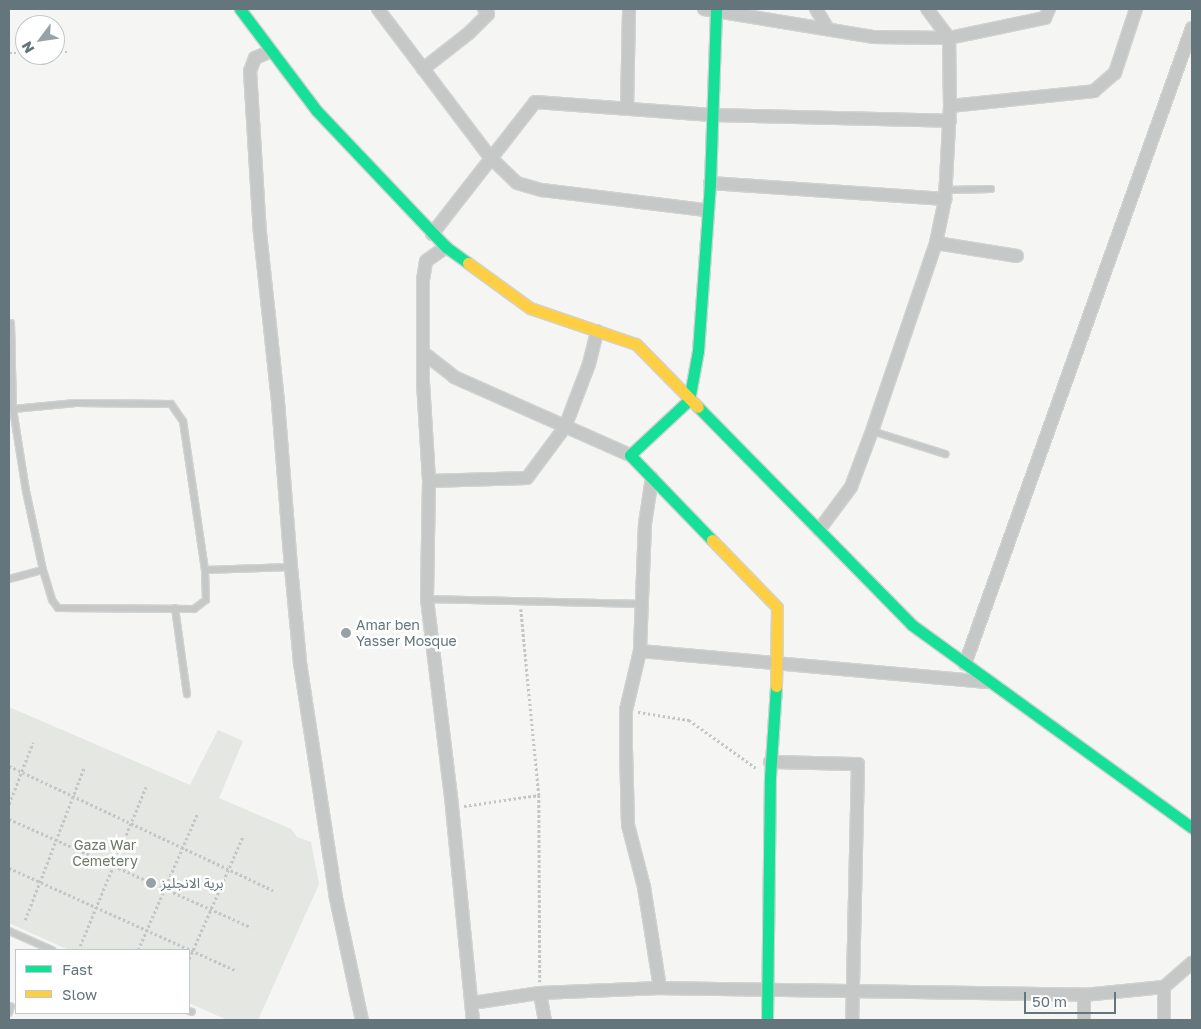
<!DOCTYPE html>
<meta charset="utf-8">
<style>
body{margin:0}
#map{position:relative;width:1201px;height:1029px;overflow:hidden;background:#f5f5f4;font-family:"Golos Text","Noto Sans Arabic",sans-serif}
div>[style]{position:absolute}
.green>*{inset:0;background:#e4e7e2}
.path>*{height:2.5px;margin-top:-1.25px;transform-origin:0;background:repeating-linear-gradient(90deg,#c4c5c6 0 2.5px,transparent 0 5px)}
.roads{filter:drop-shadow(1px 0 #d1d2d2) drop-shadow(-1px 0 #d1d2d2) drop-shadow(0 1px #d1d2d2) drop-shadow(0 -1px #d1d2d2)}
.lane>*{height:6px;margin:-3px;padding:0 3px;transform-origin:3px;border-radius:3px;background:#c6c8c8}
.street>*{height:12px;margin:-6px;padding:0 6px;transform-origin:6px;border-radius:6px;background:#c6c8c8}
.fast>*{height:11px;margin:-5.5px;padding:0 5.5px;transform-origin:5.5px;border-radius:5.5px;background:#16e098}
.slow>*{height:11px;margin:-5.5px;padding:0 5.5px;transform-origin:5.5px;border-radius:5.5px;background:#ffcf43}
.dots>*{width:14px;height:14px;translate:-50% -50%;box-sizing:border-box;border:2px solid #fff;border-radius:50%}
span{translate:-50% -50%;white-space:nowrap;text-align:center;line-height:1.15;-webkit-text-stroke:5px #fff;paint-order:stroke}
.poi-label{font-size:14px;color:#64767c}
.left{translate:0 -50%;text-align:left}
.park-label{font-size:14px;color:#6d7a66}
.frame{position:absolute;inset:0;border:10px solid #64767c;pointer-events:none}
.legend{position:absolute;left:15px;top:949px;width:175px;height:65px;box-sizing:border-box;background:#fff;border:1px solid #c1c8cb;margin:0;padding:6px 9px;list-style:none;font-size:15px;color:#64767c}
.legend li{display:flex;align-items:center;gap:10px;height:25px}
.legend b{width:25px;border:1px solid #c1c8cb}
.north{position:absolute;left:15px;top:15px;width:50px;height:50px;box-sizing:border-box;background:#fff;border:1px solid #c1c8cb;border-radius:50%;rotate:239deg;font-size:14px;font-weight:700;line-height:20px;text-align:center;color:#64767c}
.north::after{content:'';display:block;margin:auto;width:18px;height:22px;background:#97a2a6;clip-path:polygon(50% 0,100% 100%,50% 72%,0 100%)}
.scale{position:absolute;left:1024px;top:992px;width:92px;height:22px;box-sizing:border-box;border:2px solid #64767c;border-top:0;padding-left:6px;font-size:15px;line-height:18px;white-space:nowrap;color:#64767c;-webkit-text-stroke:4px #fff;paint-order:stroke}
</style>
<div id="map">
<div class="green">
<div style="clip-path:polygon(9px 707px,190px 785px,218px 730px,243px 741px,219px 798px,291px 829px,297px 837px,311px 842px,319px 884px,258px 1020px,227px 1020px,189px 1003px,189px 950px,69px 950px,9px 923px)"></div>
</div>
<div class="path">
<div style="left:55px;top:52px;width:14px"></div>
<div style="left:9px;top:53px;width:16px"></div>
<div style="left:521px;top:609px;width:187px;rotate:84.5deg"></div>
<div style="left:539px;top:795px;width:187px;rotate:89.7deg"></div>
<div style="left:638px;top:712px;width:52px;rotate:8.9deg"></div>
<div style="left:689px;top:720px;width:82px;rotate:35.6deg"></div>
<div style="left:9px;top:766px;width:292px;rotate:25.2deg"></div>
<div style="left:9px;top:804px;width:66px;rotate:-68.8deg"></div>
<div style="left:464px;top:806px;width:76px;rotate:-8.3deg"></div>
<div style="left:9px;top:819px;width:265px;rotate:24.1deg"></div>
<div style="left:9px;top:868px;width:250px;rotate:24.3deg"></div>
<div style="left:25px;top:920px;width:163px;rotate:-68.8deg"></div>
<div style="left:80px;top:946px;width:172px;rotate:-67.5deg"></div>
<div style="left:138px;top:950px;width:148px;rotate:-66.5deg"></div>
<div style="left:189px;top:959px;width:134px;rotate:-66.3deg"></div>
</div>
<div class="roads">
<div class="lane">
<div style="left:946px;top:190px;width:45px;rotate:-1.3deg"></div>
<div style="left:11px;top:323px;width:86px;rotate:88.7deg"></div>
<div style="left:13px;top:409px;width:83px;rotate:81deg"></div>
<div style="left:26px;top:491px;width:81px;rotate:77.9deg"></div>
<div style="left:43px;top:570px;width:31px;rotate:73deg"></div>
<div style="left:52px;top:600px;width:10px;rotate:53deg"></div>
<div style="left:58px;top:608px;width:136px;rotate:0.4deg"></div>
<div style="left:194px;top:609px;width:15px;rotate:-37deg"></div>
<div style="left:206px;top:600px;width:30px;rotate:-92deg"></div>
<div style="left:205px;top:570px;width:86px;rotate:-2deg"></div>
<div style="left:13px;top:409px;width:63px;rotate:-5.4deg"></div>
<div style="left:76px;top:403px;width:95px;rotate:0.6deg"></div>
<div style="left:171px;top:404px;width:21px;rotate:55deg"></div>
<div style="left:183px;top:421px;width:151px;rotate:81.6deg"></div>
<div style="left:872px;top:431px;width:77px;rotate:17.5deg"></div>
<div style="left:9px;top:579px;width:35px;rotate:-15deg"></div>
<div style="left:427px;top:599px;width:214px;rotate:1.3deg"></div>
<div style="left:175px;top:608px;width:87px;rotate:82.1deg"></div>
<div style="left:9px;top:931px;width:47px;rotate:23.8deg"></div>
<div style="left:189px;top:1011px;width:3px;rotate:18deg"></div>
<div style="left:9px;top:1013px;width:7px;rotate:-74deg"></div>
</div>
<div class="street">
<div style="left:378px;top:9px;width:186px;rotate:52.9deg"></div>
<div style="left:490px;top:157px;width:37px;rotate:44deg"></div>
<div style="left:517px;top:183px;width:26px;rotate:16deg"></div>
<div style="left:542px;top:190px;width:165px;rotate:7deg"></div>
<div style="left:704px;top:9px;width:171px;rotate:9.4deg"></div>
<div style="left:873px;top:37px;width:76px;rotate:0.8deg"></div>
<div style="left:949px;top:38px;width:98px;rotate:-11.8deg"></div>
<div style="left:1045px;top:18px;width:10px;rotate:-66deg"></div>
<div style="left:816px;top:9px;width:21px;rotate:59deg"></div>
<div style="left:269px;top:52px;width:15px;rotate:157deg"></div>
<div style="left:255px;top:58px;width:14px;rotate:111deg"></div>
<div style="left:250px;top:71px;width:162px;rotate:86.5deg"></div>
<div style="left:260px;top:233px;width:170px;rotate:83.9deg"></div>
<div style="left:278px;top:402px;width:166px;rotate:85.5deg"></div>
<div style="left:291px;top:567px;width:96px;rotate:84.6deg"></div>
<div style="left:300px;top:663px;width:238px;rotate:81.3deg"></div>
<div style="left:336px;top:898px;width:125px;rotate:78deg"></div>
<div style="left:423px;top:69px;width:58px;rotate:-38deg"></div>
<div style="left:469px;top:33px;width:27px;rotate:-45deg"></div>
<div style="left:488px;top:14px;width:6px;rotate:-129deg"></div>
<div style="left:950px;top:106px;width:145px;rotate:-5.9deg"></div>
<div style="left:1094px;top:91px;width:28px;rotate:-41deg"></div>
<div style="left:1115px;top:73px;width:67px;rotate:-71.8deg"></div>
<div style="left:627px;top:108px;width:99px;rotate:-88.8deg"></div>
<div style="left:710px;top:183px;width:236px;rotate:3.9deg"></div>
<div style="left:432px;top:234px;width:167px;rotate:-52deg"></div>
<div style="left:535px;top:102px;width:177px;rotate:4.2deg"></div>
<div style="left:712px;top:115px;width:238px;rotate:1.4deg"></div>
<div style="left:936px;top:243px;width:82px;rotate:9.1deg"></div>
<div style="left:446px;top:247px;width:24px;rotate:145deg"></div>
<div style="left:426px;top:261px;width:18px;rotate:99deg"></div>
<div style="left:423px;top:279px;width:103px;rotate:90deg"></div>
<div style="left:423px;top:382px;width:99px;rotate:86.5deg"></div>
<div style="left:429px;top:481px;width:118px;rotate:91deg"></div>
<div style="left:427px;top:599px;width:209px;rotate:83.1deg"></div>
<div style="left:452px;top:807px;width:214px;rotate:84.4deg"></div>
<div style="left:425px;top:354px;width:37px;rotate:38deg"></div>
<div style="left:454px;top:377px;width:193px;rotate:23.9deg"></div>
<div style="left:652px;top:478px;width:47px;rotate:98.7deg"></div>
<div style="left:645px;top:524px;width:127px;rotate:92.3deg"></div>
<div style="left:640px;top:651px;width:61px;rotate:103.3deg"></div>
<div style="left:626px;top:710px;width:38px;rotate:90deg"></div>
<div style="left:626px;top:748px;width:77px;rotate:88.5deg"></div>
<div style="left:628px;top:825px;width:64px;rotate:75.5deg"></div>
<div style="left:644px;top:887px;width:102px;rotate:81deg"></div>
<div style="left:660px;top:988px;width:424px;rotate:0.9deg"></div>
<div style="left:429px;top:481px;width:98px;rotate:-1.8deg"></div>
<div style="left:527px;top:478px;width:64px;rotate:-53.3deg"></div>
<div style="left:565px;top:427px;width:67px;rotate:-69.1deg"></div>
<div style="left:589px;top:364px;width:34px;rotate:-76deg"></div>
<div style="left:819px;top:530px;width:54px;rotate:-53.3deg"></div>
<div style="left:851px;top:487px;width:60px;rotate:-69.4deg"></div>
<div style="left:872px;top:431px;width:199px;rotate:-71.2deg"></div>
<div style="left:936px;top:243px;width:45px;rotate:-78.4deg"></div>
<div style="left:945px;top:199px;width:93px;rotate:-86.9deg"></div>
<div style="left:950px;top:106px;width:68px;rotate:-90.8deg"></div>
<div style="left:949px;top:38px;width:36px;rotate:-127deg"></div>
<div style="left:640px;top:651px;width:348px;rotate:5.1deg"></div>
<div style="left:965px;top:664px;width:675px;rotate:-70.36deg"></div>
<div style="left:770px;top:762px;width:88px;rotate:1.3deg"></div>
<div style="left:858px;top:764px;width:256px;rotate:91.3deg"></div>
<div style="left:1164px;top:987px;width:33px;rotate:90deg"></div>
<div style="left:540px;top:993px;width:27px;rotate:80deg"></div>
<div style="left:472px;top:1003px;width:69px;rotate:-8.4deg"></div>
<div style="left:540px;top:993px;width:120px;rotate:-2.4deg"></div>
<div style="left:1084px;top:1020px;width:25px;rotate:-90deg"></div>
<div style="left:1084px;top:995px;width:80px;rotate:-5.7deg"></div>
<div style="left:1164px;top:987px;width:37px;rotate:-41deg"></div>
</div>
<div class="fast">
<div style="left:240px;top:9px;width:126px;rotate:53deg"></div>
<div style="left:316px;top:110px;width:189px;rotate:46.5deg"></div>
<div style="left:446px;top:247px;width:27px;rotate:36deg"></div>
<div style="left:698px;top:407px;width:305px;rotate:45.5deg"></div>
<div style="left:912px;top:625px;width:346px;rotate:35.9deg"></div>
<div style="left:712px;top:540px;width:118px;rotate:-134deg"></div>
<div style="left:630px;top:455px;width:81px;rotate:-43deg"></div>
<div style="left:689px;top:400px;width:50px;rotate:-79.6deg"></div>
<div style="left:698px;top:351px;width:168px;rotate:-85.9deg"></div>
<div style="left:710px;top:183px;width:173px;rotate:-88deg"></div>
<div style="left:767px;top:1020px;width:243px;rotate:-89.3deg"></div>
<div style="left:770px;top:777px;width:91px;rotate:-86.2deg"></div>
</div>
<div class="slow">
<div style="left:468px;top:263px;width:77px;rotate:36deg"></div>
<div style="left:530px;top:308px;width:112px;rotate:18.8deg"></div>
<div style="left:636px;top:344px;width:88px;rotate:45.5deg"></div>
<div style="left:712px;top:540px;width:93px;rotate:45.9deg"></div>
<div style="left:777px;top:607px;width:79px;rotate:90.7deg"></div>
</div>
</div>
<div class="dots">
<div style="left:346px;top:633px;background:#97a2a6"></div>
<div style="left:151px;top:883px;background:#97a2a6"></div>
</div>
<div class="poi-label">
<span class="left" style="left:356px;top:633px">Amar ben<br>Yasser Mosque</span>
<span class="left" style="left:161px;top:883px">برية الانجليز</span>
</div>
<div class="park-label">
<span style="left:105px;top:853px">Gaza War<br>Cemetery</span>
</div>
<div class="frame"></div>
<ul class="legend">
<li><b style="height:6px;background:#16e098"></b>Fast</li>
<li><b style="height:6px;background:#ffcf43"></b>Slow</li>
</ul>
<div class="north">N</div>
<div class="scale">50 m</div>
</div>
